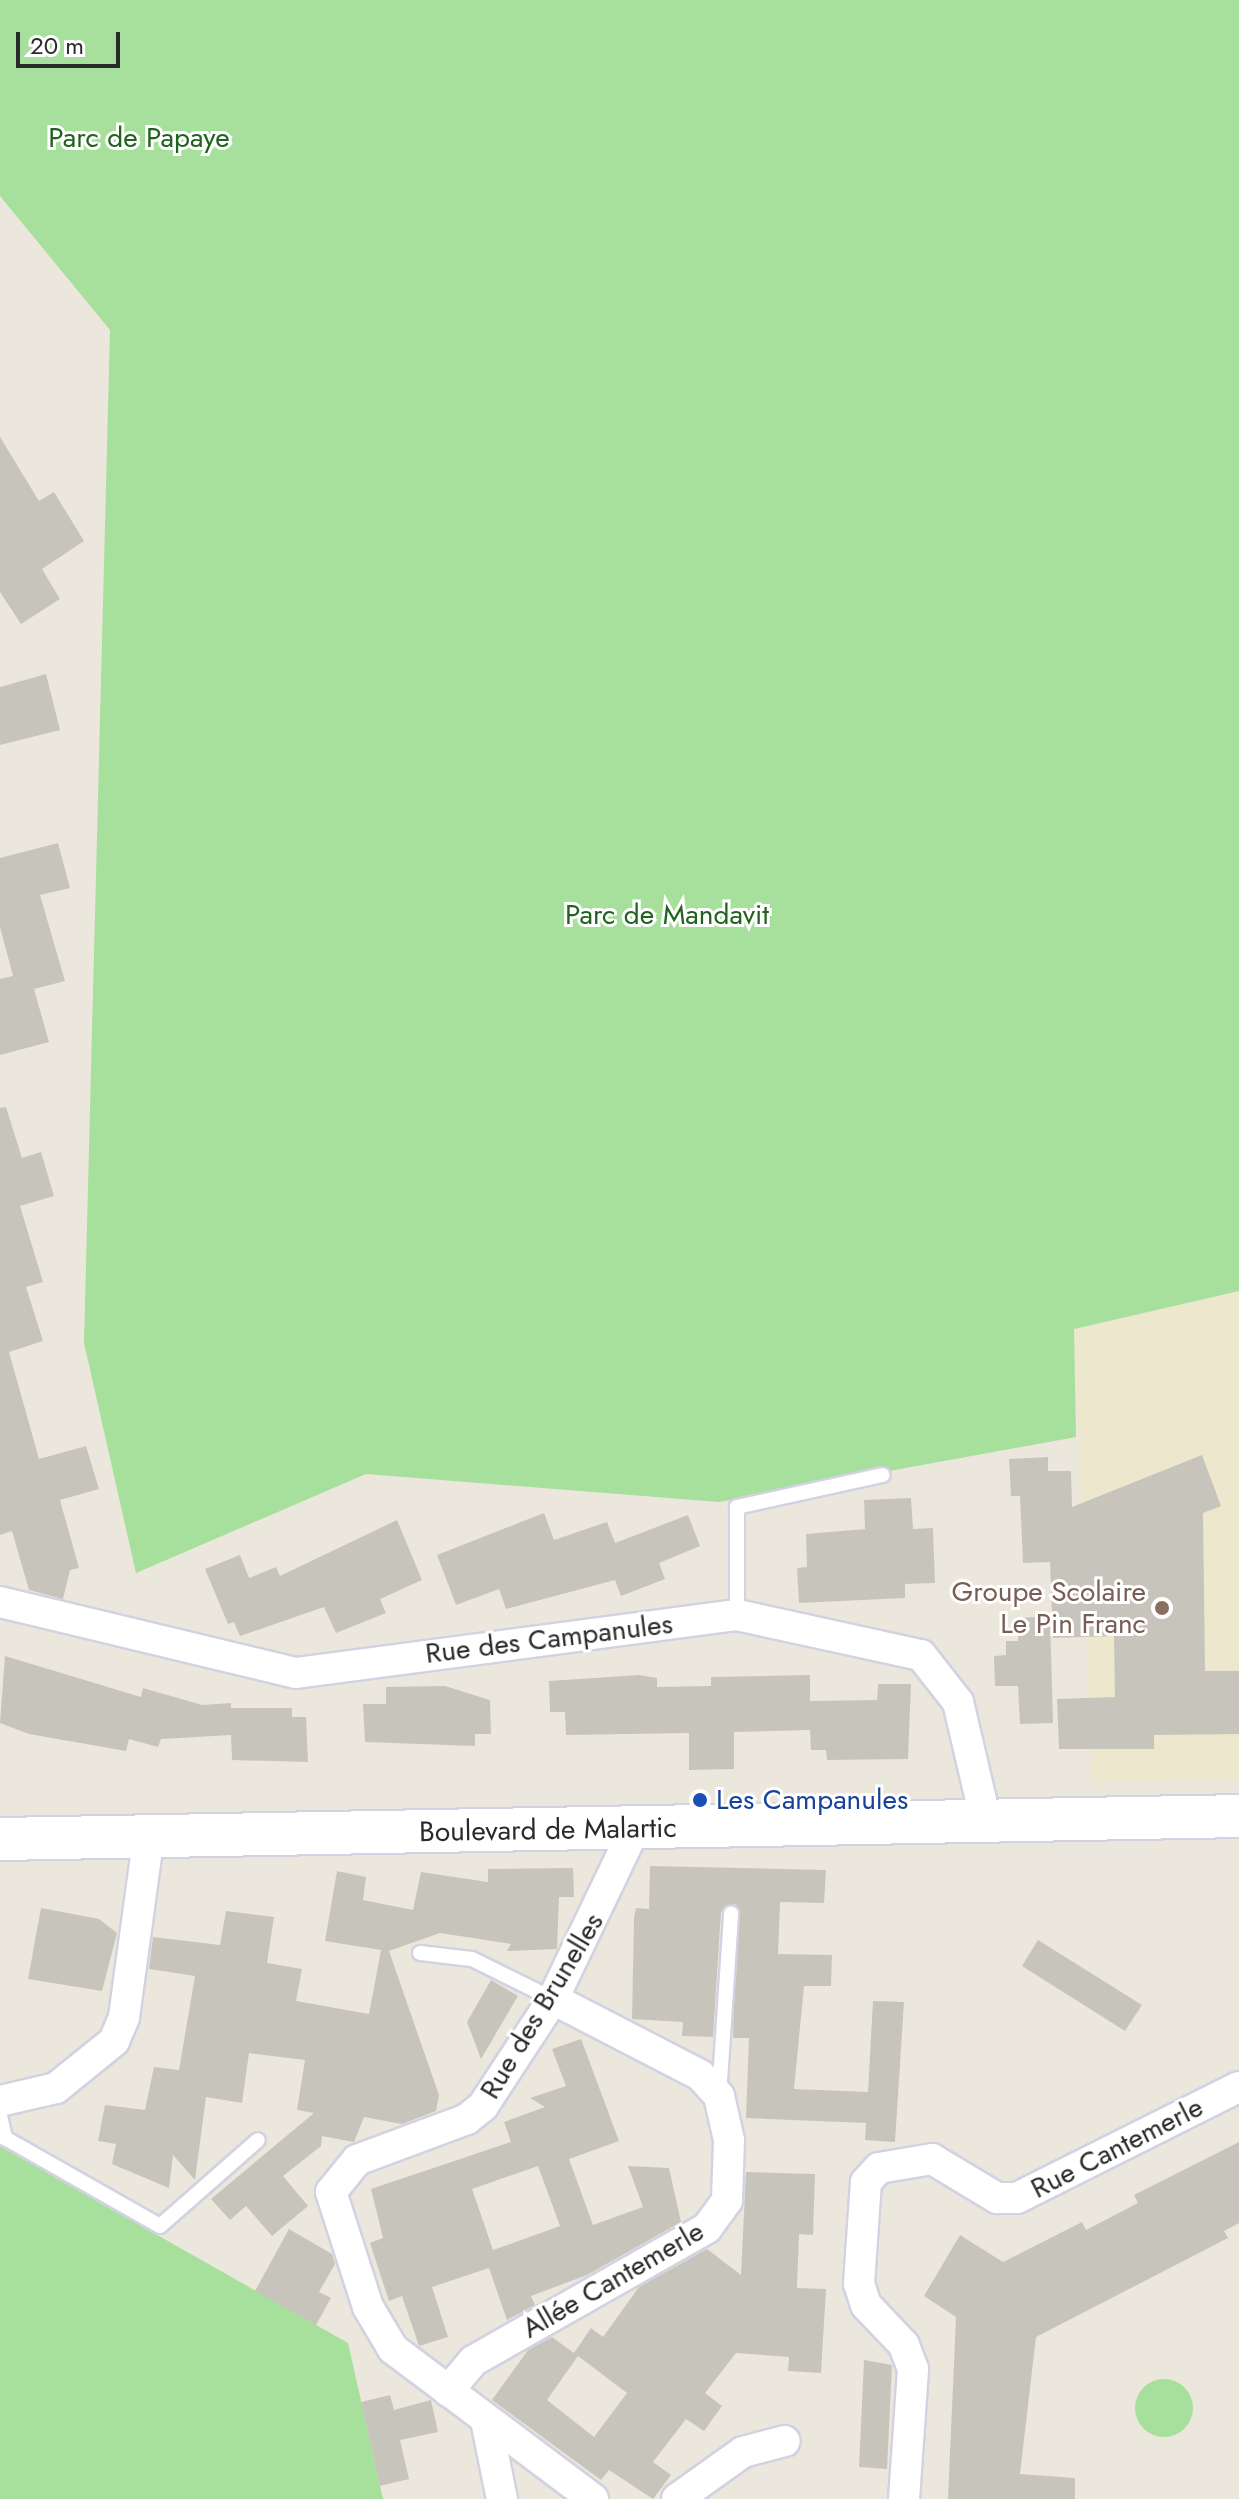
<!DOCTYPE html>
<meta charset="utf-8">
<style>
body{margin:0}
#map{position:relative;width:1239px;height:2499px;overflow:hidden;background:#ebe7dc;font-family:Jost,sans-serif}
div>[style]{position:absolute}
.education>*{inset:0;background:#ece7cd}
.green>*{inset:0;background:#a7df9c}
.round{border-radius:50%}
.building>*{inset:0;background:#c7c5bb}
.roads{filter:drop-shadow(2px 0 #d2d2e2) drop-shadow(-2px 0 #d2d2e2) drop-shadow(0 2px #d2d2e2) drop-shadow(0 -2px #d2d2e2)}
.lane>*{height:14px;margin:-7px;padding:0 7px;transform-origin:7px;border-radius:7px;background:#fff}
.street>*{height:30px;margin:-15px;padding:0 15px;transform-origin:15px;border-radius:15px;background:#fff}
.secondary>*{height:42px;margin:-21px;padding:0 21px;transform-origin:21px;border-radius:21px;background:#fff}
.dots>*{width:22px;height:22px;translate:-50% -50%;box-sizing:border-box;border:4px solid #fff;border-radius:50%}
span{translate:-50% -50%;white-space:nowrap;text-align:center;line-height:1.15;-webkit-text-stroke:6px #fff;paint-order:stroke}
.park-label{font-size:28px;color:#21631e}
.education-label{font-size:28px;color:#785e54}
.right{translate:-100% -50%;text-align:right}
.street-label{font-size:28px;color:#2a2a2a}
.transit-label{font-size:28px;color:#164399}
.left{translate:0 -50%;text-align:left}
.scale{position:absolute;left:16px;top:32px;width:104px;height:36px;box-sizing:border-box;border:4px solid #2a2a2a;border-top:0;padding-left:10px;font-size:24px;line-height:28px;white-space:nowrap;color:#2a2a2a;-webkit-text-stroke:6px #fff;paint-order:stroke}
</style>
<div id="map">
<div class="education">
<div style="clip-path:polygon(1239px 1291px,1239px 1779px,1092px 1781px,1074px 1329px)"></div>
</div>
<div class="green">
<div style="clip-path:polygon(0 0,1239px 0,1239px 1291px,1074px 1329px,1076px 1437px,719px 1502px,366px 1474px,136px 1573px,84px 1343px,110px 330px,0 196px)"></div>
<div style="clip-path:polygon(0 2146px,348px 2343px,383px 2499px,0 2499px)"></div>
<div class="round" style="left:1135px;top:2379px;width:58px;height:58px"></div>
</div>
<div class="building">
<div style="clip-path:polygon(0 437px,39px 501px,54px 492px,84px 541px,42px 569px,60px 599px,21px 624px,0 592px)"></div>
<div style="clip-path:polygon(46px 674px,60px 730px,0 745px,0 687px)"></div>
<div style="clip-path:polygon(58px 843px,70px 888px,40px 895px,65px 981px,34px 989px,49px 1042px,0 1055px,0 979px,13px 976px,0 927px,0 858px)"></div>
<div style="clip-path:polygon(6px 1107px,22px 1158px,41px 1152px,54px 1196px,20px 1206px,43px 1282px,26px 1287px,43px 1341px,9px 1352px,39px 1459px,86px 1446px,99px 1489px,60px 1500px,79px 1568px,70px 1570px,63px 1599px,29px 1590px,12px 1531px,0 1535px,0 1108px)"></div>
<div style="clip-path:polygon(1202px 1455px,1221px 1506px,1203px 1513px,1205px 1671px,1239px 1671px,1239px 1734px,1154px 1735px,1154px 1749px,1059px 1749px,1057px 1699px,1115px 1697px,1114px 1636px,1053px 1638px,1050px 1562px,1023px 1563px,1020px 1496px,1011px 1496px,1009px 1459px,1048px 1457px,1048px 1471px,1071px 1471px,1072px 1507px)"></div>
<div style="clip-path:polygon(911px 1498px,913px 1529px,933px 1528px,935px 1583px,905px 1584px,905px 1598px,799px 1603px,797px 1568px,807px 1567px,806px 1534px,865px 1529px,864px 1500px)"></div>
<div style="clip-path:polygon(544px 1513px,554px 1540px,607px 1522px,615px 1543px,688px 1515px,700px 1546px,659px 1563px,665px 1579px,621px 1596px,615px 1580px,506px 1609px,499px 1589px,456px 1605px,437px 1555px)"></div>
<div style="clip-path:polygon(397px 1520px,422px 1580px,380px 1599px,386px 1613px,336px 1633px,324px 1607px,240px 1636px,234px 1622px,228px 1624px,205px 1569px,240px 1555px,249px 1578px,276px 1567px,280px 1576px)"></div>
<div style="clip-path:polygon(1050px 1616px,1053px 1723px,1020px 1724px,1018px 1686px,995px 1686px,994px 1656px,1006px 1655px,1006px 1641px,1018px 1641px,1018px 1618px)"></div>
<div style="clip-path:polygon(5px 1656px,141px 1697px,143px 1688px,202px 1705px,231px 1703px,231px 1708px,292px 1708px,292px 1717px,306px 1717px,308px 1762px,232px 1760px,231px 1735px,161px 1739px,158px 1747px,129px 1739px,126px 1751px,29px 1734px,0 1723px)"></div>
<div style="clip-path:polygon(639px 1675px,657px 1678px,657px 1687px,711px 1686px,711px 1677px,810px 1675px,810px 1701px,877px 1700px,878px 1684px,911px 1684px,908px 1759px,827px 1760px,826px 1750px,811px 1750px,810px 1730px,734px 1732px,734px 1769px,689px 1770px,689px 1733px,566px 1735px,565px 1712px,550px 1712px,549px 1681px)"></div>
<div style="clip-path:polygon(445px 1686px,490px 1700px,491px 1734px,475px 1734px,475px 1746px,365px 1742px,363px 1704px,386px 1704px,386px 1687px)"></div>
<div style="clip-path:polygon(650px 1866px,826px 1870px,824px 1903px,780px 1902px,778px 1954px,832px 1955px,831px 1986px,804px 1986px,794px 2089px,868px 2092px,873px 2001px,904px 2002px,895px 2142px,865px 2140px,866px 2123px,746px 2118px,749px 2038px,733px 2038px,736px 1904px,721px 1912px,713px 2037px,682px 2036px,683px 2022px,632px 2019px,634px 1918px,636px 1908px,649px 1909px)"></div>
<div style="clip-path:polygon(573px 1868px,574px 1897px,559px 1897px,557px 1949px,507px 1951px,511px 1944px,440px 1933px,389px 1951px,439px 2095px,436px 2111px,402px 2124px,364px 2117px,354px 2142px,322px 2136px,321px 2146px,283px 2176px,308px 2206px,272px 2236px,246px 2206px,230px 2220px,211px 2199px,314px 2113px,297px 2110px,305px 2060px,249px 2053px,242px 2103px,206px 2097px,195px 2180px,173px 2155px,169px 2188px,112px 2164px,116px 2144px,98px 2141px,105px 2105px,145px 2110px,154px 2067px,179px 2070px,195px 1976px,149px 1969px,153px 1937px,220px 1945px,226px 1911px,274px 1917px,267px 1963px,302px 1969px,296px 2001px,369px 2014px,381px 1950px,325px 1941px,337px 1871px,366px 1877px,363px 1900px,413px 1910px,421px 1872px,488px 1882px,488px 1869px)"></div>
<div style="clip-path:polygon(41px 1908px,99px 1919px,117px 1933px,102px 1991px,28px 1979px)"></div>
<div style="clip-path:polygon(1038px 1940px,1142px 2005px,1125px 2031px,1022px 1966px)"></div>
<div style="clip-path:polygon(491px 1980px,518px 1996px,481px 2059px,467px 2022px)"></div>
<div style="clip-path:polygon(evenodd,581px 2039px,619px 2141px,569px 2159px,593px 2225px,643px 2207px,628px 2166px,669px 2168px,681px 2222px,587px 2275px,531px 2296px,535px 2305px,507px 2320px,489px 2268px,432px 2287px,448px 2337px,419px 2346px,402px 2296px,389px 2301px,370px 2243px,383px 2238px,371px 2189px,511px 2142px,504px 2122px,545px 2107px,530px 2098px,566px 2086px,552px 2049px,581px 2039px,538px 2166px,560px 2226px,493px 2250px,472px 2189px,538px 2166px)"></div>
<div style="clip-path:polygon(1239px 2142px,1239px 2223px,1224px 2231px,1228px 2238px,1036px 2337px,1020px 2474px,1075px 2478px,1075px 2499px,948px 2499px,956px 2317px,924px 2296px,960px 2235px,1003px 2262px,1082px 2222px,1086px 2230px,1138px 2203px,1134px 2195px)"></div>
<div style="clip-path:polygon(746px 2172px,815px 2174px,813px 2235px,799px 2234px,797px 2288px,826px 2289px,821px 2373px,788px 2371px,789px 2357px,736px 2353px,705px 2393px,722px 2406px,704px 2431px,686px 2419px,653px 2462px,671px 2475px,653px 2499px,609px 2470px,601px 2480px,492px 2400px,528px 2350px,552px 2337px,578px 2356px,547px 2400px,594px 2437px,627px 2393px,574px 2353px,591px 2328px,603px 2337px,639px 2287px,707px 2249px,741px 2275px)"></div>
<div style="clip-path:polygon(289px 2229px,332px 2254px,335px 2264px,319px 2292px,331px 2298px,316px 2325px,255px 2291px)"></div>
<div style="clip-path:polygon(864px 2360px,892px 2365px,887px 2469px,859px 2467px)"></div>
<div style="clip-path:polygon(390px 2395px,394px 2410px,431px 2400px,438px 2432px,400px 2440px,409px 2479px,380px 2486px,361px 2402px)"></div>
</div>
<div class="roads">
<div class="lane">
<div style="left:737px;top:1615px;width:108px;rotate:-90deg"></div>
<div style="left:737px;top:1507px;width:149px;rotate:-12.4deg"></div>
<div style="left:420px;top:1953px;width:52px;rotate:6.6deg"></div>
<div style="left:472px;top:1959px;width:90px;rotate:26.3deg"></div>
<div style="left:719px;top:2096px;width:183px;rotate:-86.2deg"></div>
<div style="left:0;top:2116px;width:23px;rotate:77deg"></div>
<div style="left:5px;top:2138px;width:178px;rotate:29.6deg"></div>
<div style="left:160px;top:2226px;width:130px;rotate:-41.3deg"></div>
</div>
<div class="street">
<div style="left:0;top:1602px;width:304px;rotate:13.5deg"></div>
<div style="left:296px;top:1673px;width:445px;rotate:-7.5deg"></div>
<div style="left:737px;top:1615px;width:188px;rotate:12.3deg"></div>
<div style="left:921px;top:1655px;width:60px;rotate:51.8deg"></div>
<div style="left:958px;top:1702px;width:101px;rotate:76.8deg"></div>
<div style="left:981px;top:1800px;width:21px;rotate:95deg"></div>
<div style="left:0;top:2101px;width:57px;rotate:-13.1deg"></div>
<div style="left:56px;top:2088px;width:75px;rotate:-39deg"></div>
<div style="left:114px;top:2041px;width:26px;rotate:-67deg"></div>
<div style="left:124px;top:2017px;width:184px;rotate:-82.2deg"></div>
<div style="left:448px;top:2391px;width:39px;rotate:-50deg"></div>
<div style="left:473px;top:2361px;width:269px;rotate:-29.6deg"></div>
<div style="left:707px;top:2228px;width:34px;rotate:-54deg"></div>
<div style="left:727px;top:2200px;width:60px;rotate:-88.1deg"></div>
<div style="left:729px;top:2140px;width:45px;rotate:-102.8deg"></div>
<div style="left:719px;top:2096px;width:28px;rotate:-132deg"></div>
<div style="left:700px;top:2075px;width:165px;rotate:-152.7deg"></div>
<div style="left:486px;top:2420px;width:81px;rotate:78.6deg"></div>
<div style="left:593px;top:2499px;width:250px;rotate:-143.1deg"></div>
<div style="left:393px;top:2349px;width:49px;rotate:-120.8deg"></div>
<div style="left:368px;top:2307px;width:121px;rotate:-107.8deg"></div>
<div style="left:331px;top:2192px;width:41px;rotate:-50.9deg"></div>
<div style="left:357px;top:2160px;width:117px;rotate:-20.4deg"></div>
<div style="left:467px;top:2119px;width:21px;rotate:-39deg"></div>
<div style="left:483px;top:2106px;width:128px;rotate:-56.8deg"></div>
<div style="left:553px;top:1999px;width:187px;rotate:-64.4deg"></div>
<div style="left:677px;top:2499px;width:81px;rotate:-35.5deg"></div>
<div style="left:743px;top:2452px;width:43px;rotate:-14.7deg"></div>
<div style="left:904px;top:2499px;width:130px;rotate:-86deg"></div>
<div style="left:913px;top:2369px;width:26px;rotate:-111deg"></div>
<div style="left:904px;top:2345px;width:55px;rotate:-133.5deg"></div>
<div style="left:866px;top:2305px;width:22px;rotate:-108deg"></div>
<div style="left:859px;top:2284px;width:102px;rotate:-86.1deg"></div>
<div style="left:866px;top:2182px;width:19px;rotate:-47deg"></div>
<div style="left:879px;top:2168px;width:54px;rotate:-9.6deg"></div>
<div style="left:932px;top:2159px;width:76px;rotate:31deg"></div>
<div style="left:997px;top:2198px;width:20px"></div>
<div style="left:1017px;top:2198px;width:248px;rotate:-26.6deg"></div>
</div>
<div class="secondary">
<div style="left:0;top:1839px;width:1239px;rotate:-1.06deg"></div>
</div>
</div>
<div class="dots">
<div style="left:1162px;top:1608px;background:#8d6e63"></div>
<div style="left:700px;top:1800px;background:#1a4fb4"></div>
</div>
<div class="park-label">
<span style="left:139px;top:138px">Parc de Papaye</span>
<span style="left:667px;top:915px">Parc de Mandavit</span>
</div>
<div class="education-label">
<span class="right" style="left:1146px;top:1608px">Groupe Scolaire<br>Le Pin Franc</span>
</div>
<div class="street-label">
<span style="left:549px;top:1639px;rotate:-7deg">Rue des Campanules</span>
<span style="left:548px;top:1830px;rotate:-1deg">Boulevard de Malartic</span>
<span style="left:542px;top:2006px;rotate:-59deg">Rue des Brunelles</span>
<span style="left:1117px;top:2148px;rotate:-27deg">Rue Cantemerle</span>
<span style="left:613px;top:2280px;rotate:-30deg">Allée Cantemerle</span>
</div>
<div class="transit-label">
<span class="left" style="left:716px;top:1800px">Les Campanules</span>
</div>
<div class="scale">20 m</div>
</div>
